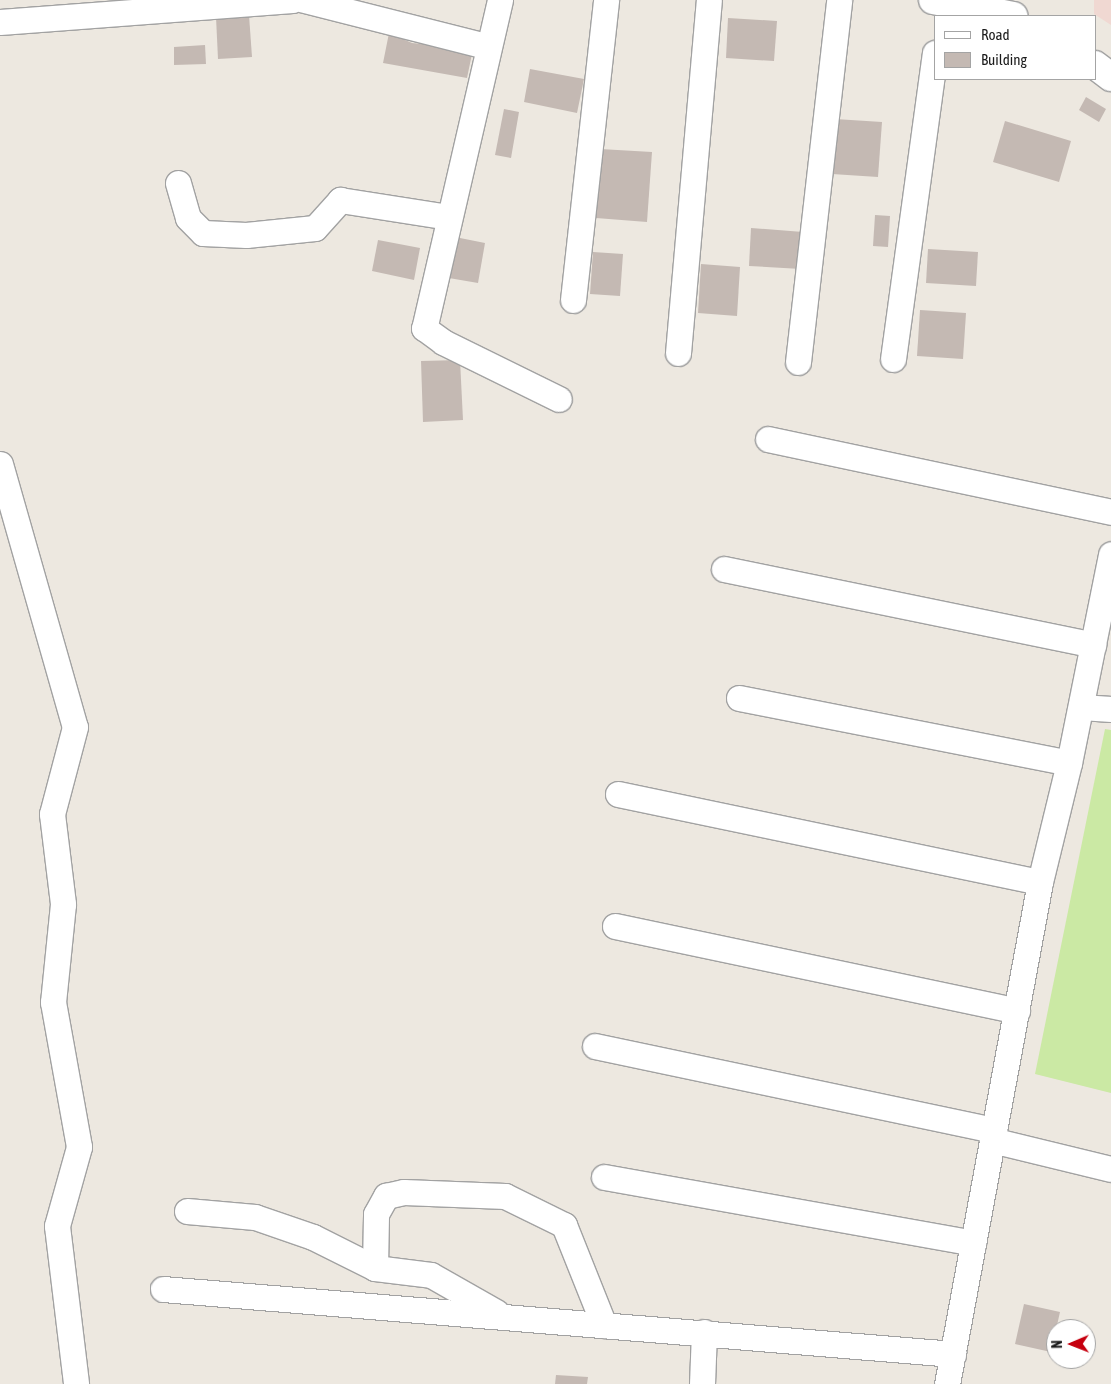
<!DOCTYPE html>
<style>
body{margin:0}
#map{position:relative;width:1111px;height:1384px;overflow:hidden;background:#ede8e0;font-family:"Asap Condensed",sans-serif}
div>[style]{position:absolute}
.military>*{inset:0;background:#f0d8d2}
.grass>*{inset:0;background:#cbe9a4}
.building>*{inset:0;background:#c4b9b3}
.roads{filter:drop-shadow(1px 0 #a2a2a2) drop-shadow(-1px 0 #a2a2a2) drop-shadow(0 1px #a2a2a2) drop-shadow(0 -1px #a2a2a2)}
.minor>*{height:25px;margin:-12.5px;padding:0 12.5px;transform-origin:12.5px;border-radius:12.5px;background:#fff}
.tertiary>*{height:28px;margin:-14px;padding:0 14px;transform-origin:14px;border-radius:14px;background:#fff}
span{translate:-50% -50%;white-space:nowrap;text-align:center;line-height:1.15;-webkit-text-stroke:4px #fff;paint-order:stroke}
.legend{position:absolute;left:934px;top:15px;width:162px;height:65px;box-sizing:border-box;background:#fff;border:1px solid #a4a4a4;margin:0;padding:6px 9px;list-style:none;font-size:15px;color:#1b1b1b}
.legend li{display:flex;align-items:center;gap:10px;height:25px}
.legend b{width:25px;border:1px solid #a4a4a4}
.north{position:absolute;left:1046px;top:1319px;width:50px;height:50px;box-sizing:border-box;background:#fff;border:1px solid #a4a4a4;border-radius:50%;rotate:269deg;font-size:14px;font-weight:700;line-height:20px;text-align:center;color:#1b1b1b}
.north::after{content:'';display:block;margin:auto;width:18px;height:22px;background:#c6000f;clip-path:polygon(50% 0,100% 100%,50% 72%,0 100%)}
</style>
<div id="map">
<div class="military">
<div style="clip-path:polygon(1094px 0,1111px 0,1111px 25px,1094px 14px)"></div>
</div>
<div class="grass">
<div style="clip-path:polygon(1105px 729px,1111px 730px,1111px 1093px,1035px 1074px)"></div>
</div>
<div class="building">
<div style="clip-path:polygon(249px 15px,252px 57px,218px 59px,216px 17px)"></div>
<div style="clip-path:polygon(728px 18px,777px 21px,774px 61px,726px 58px)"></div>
<div style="clip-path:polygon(389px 33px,412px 43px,473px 49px,467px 78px,383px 63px)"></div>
<div style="clip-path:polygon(205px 45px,206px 64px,174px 65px,174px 47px)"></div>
<div style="clip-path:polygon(530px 69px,584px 79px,577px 113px,524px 102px)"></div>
<div style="clip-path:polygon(1086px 97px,1106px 109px,1099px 122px,1079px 110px)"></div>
<div style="clip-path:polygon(504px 109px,519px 112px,511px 158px,495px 155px)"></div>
<div style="clip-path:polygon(835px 119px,882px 122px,878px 177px,832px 174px)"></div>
<div style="clip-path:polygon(1005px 121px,1071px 141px,1059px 182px,993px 162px)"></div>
<div style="clip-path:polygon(600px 149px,652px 152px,647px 222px,596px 218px)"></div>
<div style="clip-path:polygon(875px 215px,890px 216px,888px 247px,873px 246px)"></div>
<div style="clip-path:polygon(751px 228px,803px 232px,801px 269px,749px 266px)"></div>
<div style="clip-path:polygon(450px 236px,485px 243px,478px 283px,443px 277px)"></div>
<div style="clip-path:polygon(378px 240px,420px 248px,414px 280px,372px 271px)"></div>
<div style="clip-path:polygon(928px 249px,978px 252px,976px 286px,926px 283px)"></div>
<div style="clip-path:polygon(593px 252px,623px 254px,620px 296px,590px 294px)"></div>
<div style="clip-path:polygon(701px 264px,740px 267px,737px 316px,698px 313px)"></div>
<div style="clip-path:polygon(920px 310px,966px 313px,963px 359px,917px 356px)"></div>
<div style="clip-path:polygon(460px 360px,463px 420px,423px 422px,421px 361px)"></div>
<div style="clip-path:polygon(1024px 1304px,1060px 1312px,1051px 1352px,1015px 1344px)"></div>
<div style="clip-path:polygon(556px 1375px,588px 1377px,587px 1384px,555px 1384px)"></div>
</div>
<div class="roads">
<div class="minor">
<div style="left:304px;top:0;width:188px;rotate:14.2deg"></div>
<div style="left:500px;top:0;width:337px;rotate:103deg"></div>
<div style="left:424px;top:328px;width:24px;rotate:36deg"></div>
<div style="left:443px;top:342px;width:129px;rotate:26.2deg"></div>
<div style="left:0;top:22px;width:293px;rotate:-4.3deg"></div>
<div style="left:178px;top:183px;width:36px;rotate:74deg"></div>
<div style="left:188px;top:218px;width:21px;rotate:45deg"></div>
<div style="left:203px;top:233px;width:43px;rotate:2.7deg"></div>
<div style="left:246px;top:235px;width:69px;rotate:-5.8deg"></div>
<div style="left:315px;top:228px;width:38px;rotate:-48deg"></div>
<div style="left:340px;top:200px;width:110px;rotate:8.9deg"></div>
<div style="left:573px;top:300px;width:302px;rotate:-83.7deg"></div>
<div style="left:678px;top:353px;width:354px;rotate:-85deg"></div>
<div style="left:893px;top:359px;width:309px;rotate:-82.2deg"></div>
<div style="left:798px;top:362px;width:364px;rotate:-83.5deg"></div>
<div style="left:768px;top:439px;width:351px;rotate:12deg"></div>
<div style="left:0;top:464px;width:273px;rotate:74.1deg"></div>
<div style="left:75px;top:727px;width:90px;rotate:104.8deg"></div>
<div style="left:52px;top:814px;width:91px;rotate:83deg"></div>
<div style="left:63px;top:904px;width:99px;rotate:95.8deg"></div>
<div style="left:53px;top:1002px;width:147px;rotate:79.8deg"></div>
<div style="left:79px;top:1147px;width:82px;rotate:105.6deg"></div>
<div style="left:57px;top:1226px;width:159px;rotate:83.1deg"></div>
<div style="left:724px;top:569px;width:377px;rotate:11.6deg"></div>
<div style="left:739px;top:698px;width:336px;rotate:11.1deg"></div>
<div style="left:1081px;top:707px;width:30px;rotate:4deg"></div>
<div style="left:618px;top:794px;width:431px;rotate:11.8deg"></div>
<div style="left:615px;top:926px;width:411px;rotate:11.9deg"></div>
<div style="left:595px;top:1046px;width:408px;rotate:11.9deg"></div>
<div style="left:992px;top:1140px;width:122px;rotate:13.7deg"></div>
<div style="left:604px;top:1177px;width:375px;rotate:10.1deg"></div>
<div style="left:187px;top:1211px;width:68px;rotate:5deg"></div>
<div style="left:255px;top:1217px;width:61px;rotate:19deg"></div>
<div style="left:313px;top:1237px;width:69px;rotate:26.6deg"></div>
<div style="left:375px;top:1268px;width:56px;rotate:7.1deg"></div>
<div style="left:431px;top:1275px;width:75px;rotate:29.6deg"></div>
<div style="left:375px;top:1268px;width:54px;rotate:-88.9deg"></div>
<div style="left:376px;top:1214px;width:21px;rotate:-61deg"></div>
<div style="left:386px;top:1196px;width:18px;rotate:-13deg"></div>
<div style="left:404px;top:1192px;width:101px;rotate:2.3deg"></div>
<div style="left:505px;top:1196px;width:66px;rotate:26.2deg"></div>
<div style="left:564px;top:1225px;width:108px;rotate:68.2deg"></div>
<div style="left:163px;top:1289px;width:793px;rotate:4.7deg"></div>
<div style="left:702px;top:1384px;width:52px;rotate:-87.8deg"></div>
<div style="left:947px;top:1384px;width:511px;rotate:-79.5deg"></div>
<div style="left:1040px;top:882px;width:122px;rotate:-76.3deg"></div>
<div style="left:1069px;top:763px;width:213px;rotate:-78.6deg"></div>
</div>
<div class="tertiary">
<div style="left:933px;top:0;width:82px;rotate:11.3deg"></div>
<div style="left:1095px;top:65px;width:20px;rotate:37deg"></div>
</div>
</div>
<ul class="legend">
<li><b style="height:6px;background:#fff"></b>Road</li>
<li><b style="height:14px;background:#c4b9b3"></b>Building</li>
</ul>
<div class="north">N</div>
</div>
